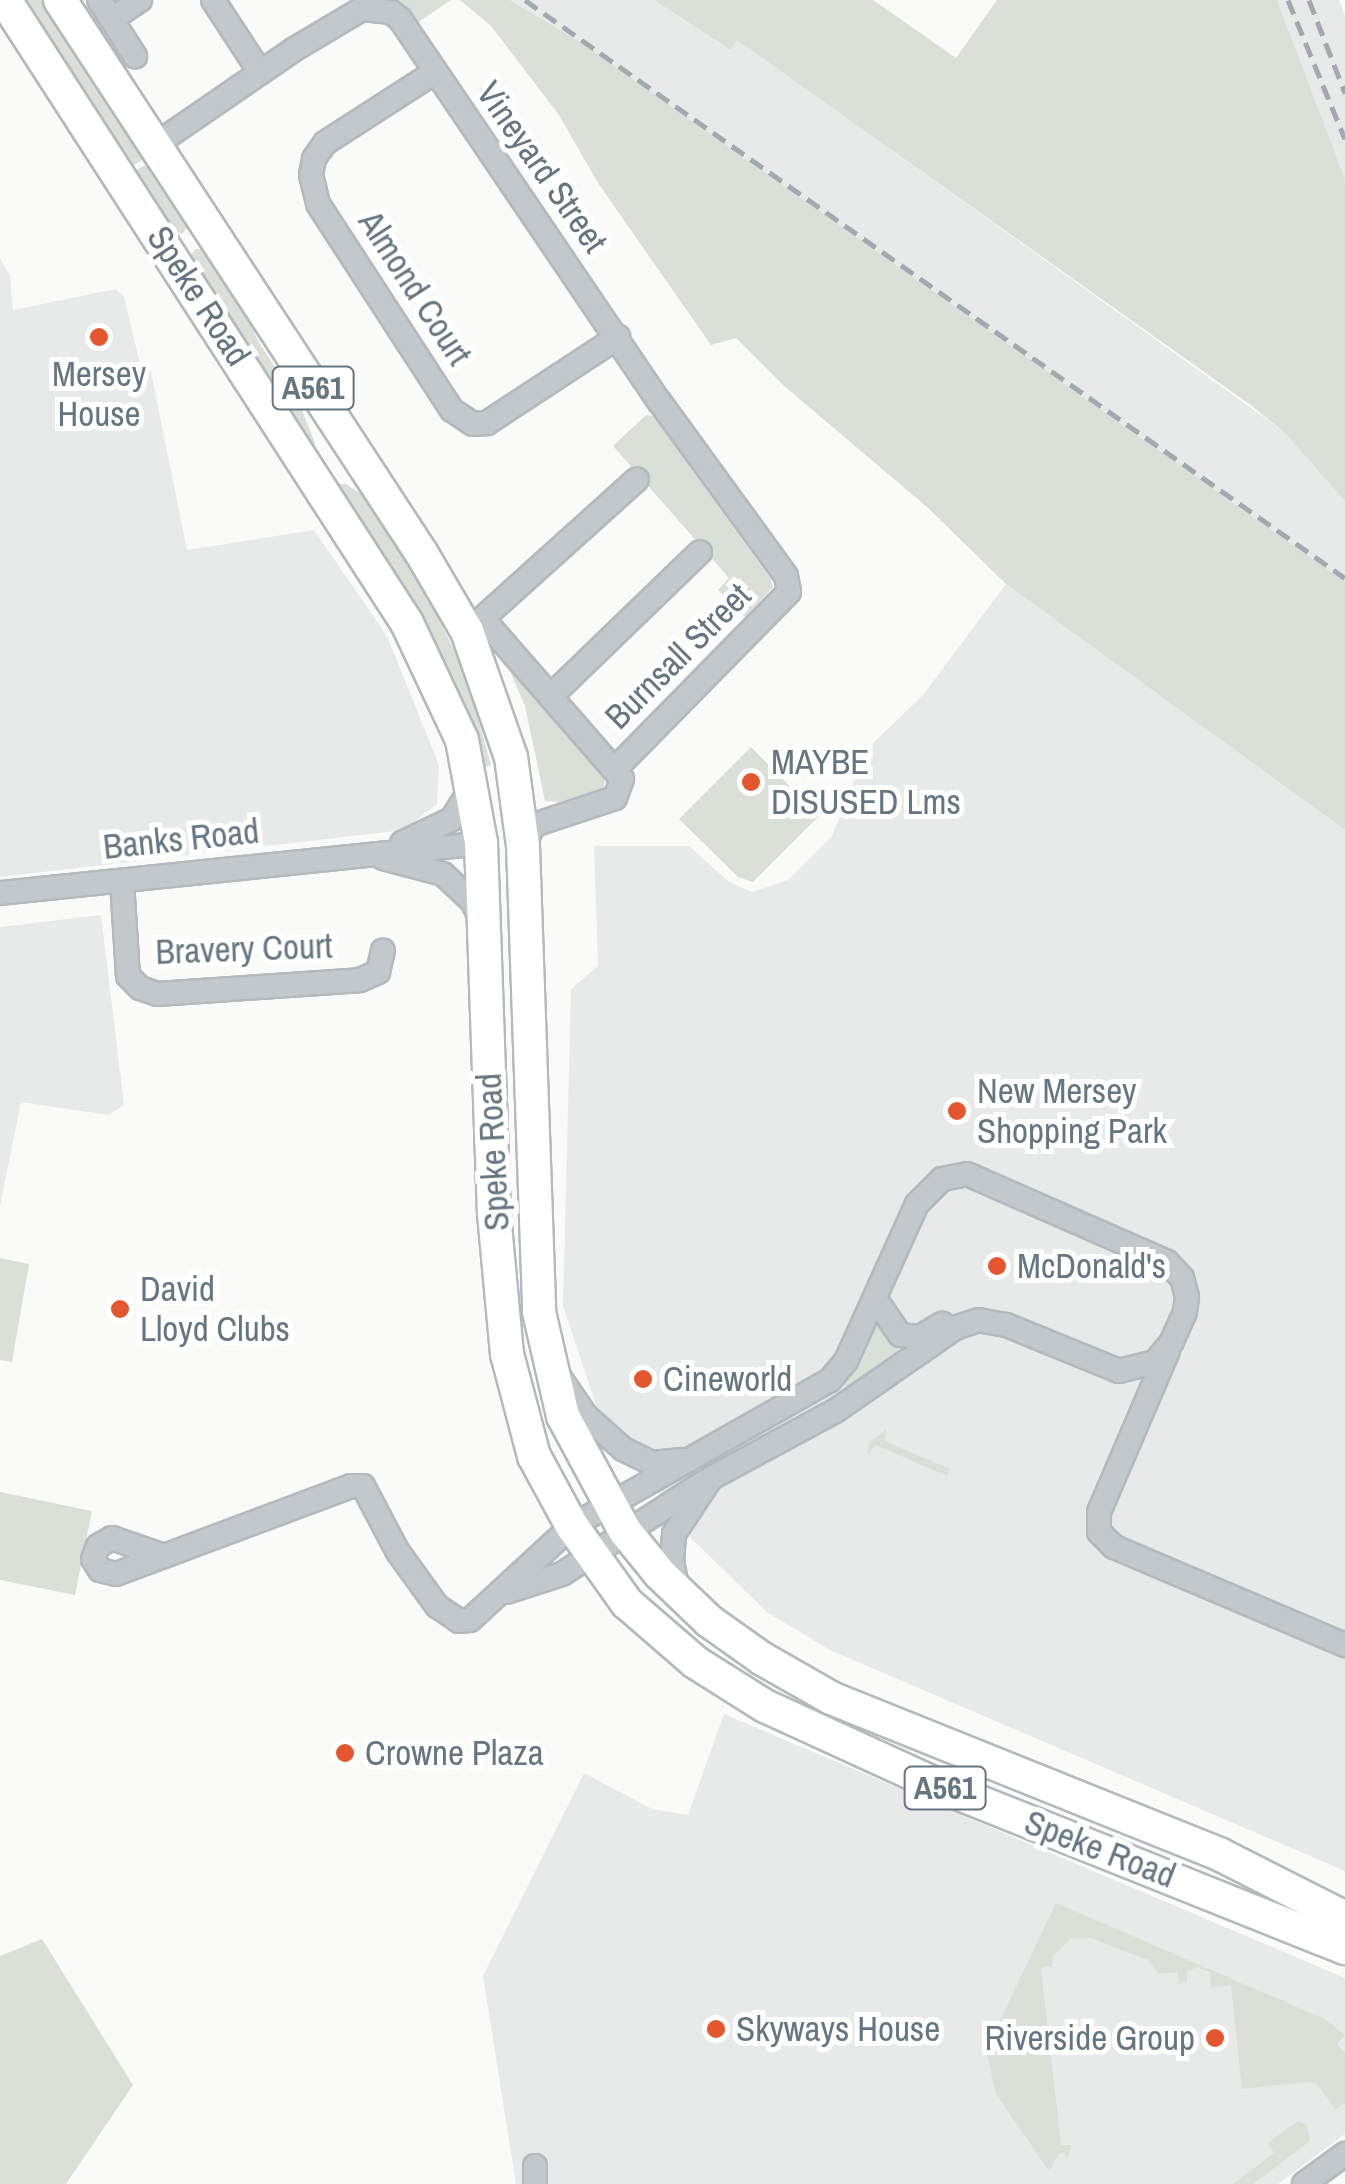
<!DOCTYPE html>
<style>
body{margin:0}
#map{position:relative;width:1345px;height:2184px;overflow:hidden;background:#fafaf8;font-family:"Archivo Narrow",sans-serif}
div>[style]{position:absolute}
.built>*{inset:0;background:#e8e9e9}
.green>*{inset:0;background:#dadfd7}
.roads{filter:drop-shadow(2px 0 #b4b9bd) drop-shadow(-2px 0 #b4b9bd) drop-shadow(0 2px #b4b9bd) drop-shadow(0 -2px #b4b9bd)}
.minor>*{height:22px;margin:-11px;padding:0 11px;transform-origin:11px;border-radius:11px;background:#c3c8cc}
.highway>*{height:32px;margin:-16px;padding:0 16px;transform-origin:16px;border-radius:16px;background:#fff}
.rail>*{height:5px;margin-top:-2.5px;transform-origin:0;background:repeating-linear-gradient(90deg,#a2aab0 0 15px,transparent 0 23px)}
.dots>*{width:28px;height:28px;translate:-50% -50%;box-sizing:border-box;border:5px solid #fff;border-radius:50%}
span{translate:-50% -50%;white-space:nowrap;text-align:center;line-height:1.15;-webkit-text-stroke:10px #fff;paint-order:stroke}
.shield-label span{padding:2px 8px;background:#fff;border:2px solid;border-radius:8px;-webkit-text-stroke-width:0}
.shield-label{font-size:32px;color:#657683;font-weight:700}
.street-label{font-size:35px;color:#657683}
.poi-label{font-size:35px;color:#657683}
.left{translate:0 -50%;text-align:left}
.right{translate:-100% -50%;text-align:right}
</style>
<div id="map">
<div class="built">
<div style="clip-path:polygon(510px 0,654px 0,729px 50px,737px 39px,1283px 431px,1345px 501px,1345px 582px,580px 42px)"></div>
<div style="clip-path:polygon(1277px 0,1339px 0,1345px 16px,1345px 179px)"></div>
<div style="clip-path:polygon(0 258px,10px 276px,13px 310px,116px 289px,124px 297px,141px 368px,150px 367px,187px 550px,314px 530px,387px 636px,439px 765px,437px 804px,404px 830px,0 877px)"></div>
<div style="clip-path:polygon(1006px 584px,1345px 830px,1345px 1871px,830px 1650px,768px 1613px,692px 1539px,598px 1411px,563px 1306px,571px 989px,598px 966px,594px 846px,689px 846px,729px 882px,752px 892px,788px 880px,832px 836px,867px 749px,923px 695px)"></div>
<div style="clip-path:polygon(101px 915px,124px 1105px,109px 1115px,21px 1102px,0 1206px,0 927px)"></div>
<div style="clip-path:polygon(724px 1714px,1345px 1978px,1345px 2134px,1278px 2184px,516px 2184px,483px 1976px,584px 1773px,652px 1809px,688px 1815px)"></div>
</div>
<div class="green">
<div style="clip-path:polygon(20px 0,47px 0,149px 156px,129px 168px)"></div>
<div style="clip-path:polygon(390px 0,451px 0,417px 23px)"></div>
<div style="clip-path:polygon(460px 0,510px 0,580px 42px,1345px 582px,1345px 830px,1006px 584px,927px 507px,783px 385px,736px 338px,711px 345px,598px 183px,559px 115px,491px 26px)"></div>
<div style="clip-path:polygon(654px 0,873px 0,956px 58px,997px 0,1277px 0,1345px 179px,1345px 501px,1283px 431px,1252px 406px,737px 40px,730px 50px)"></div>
<div style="clip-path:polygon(152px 161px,192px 221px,182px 234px,169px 228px,131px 173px)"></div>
<div style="clip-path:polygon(195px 249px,204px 249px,237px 292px,258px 341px,300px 405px,315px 443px,312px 447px,188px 261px)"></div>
<div style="clip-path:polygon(646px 415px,653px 416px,770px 578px,773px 587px,745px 617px,718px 590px,729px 578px,613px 446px)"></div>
<div style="clip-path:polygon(334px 484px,346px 484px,361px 494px,401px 546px,465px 671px,491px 765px,481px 768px)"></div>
<div style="clip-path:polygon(506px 662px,605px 770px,604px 793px,562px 808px,558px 802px,545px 801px,525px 706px)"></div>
<div style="clip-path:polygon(751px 747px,819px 816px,753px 882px,738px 877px,679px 819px)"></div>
<div style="clip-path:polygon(0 1258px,29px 1264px,12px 1362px,0 1360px)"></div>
<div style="clip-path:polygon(875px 1324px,901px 1351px,847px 1389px,841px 1379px)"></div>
<div style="clip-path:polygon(887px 1429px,884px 1441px,950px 1469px,947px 1476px,876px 1445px,868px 1454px,869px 1442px)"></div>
<div style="clip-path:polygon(0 1492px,92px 1511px,75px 1595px,0 1580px)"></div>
<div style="clip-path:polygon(1056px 1903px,1325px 2019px,1345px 2035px,1337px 2044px,1345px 2054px,1345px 2103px,1335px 2109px,1317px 2084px,1306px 2082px,1242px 2089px,1231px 1985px,1211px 1987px,1210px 1972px,1197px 1967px,1187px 1972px,1187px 1982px,1179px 1983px,1177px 1972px,1158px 1974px,1148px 1960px,1091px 1938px,1071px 1938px,1054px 1955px,1052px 1966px,1041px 1968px,1061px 2145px,1072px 2145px,1067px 2158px,1064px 2152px,1058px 2155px,1049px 2171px,996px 2094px,986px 2050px)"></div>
<div style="clip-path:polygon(42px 1939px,133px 2085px,66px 2184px,0 2184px,0 1956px)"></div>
<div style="clip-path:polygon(1298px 2121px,1307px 2125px,1310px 2141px,1253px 2184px,1233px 2184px,1274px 2153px,1268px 2143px)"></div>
</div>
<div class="roads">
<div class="minor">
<div style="left:99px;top:0;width:67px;rotate:57.3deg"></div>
<div style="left:213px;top:0;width:86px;rotate:56.9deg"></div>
<div style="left:112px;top:19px;width:34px;rotate:-34deg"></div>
<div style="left:435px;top:72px;width:131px;rotate:147.2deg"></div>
<div style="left:325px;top:143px;width:19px;rotate:125deg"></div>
<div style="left:314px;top:159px;width:16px;rotate:101deg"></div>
<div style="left:311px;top:175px;width:30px;rotate:76deg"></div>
<div style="left:318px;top:204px;width:246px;rotate:57deg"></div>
<div style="left:452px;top:410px;width:25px;rotate:34deg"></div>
<div style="left:473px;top:424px;width:14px;rotate:-4deg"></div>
<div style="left:487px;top:423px;width:157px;rotate:-33.3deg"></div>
<div style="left:155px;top:145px;width:168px;rotate:-34.5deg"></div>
<div style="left:293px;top:50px;width:80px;rotate:-30.7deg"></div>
<div style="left:362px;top:9px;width:29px;rotate:6deg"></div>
<div style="left:391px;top:12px;width:11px;rotate:38deg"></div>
<div style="left:400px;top:19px;width:462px;rotate:55.9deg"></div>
<div style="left:659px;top:401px;width:216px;rotate:54deg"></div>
<div style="left:786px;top:576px;width:16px;rotate:79deg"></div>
<div style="left:789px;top:592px;width:247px;rotate:134.5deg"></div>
<div style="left:483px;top:619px;width:212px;rotate:49deg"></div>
<div style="left:622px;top:779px;width:20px;rotate:110deg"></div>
<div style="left:615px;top:798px;width:85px;rotate:161.6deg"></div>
<div style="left:534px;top:825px;width:24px;rotate:118deg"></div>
<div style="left:474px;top:626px;width:219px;rotate:-42deg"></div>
<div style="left:551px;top:696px;width:207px;rotate:-44deg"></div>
<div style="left:402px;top:843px;width:55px;rotate:-25.6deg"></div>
<div style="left:452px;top:819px;width:36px;rotate:-58deg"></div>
<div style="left:383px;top:858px;width:62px;rotate:14.9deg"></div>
<div style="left:443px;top:874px;width:41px;rotate:43deg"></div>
<div style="left:473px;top:902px;width:21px;rotate:67deg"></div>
<div style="left:122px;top:881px;width:95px;rotate:86.4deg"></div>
<div style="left:128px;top:976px;width:17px;rotate:45deg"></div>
<div style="left:140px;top:988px;width:18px;rotate:19deg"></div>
<div style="left:157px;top:994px;width:203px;rotate:-3.9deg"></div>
<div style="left:360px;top:980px;width:20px;rotate:-24deg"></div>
<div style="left:378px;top:972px;width:22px;rotate:-77deg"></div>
<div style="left:0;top:893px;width:484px;rotate:-5.9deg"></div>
<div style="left:876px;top:1300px;width:42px;rotate:55.6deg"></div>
<div style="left:900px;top:1335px;width:20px;rotate:6deg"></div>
<div style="left:920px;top:1337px;width:26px;rotate:-31deg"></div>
<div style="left:1168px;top:1351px;width:175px;rotate:113.2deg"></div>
<div style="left:1099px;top:1512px;width:20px;rotate:90deg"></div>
<div style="left:1099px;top:1532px;width:21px;rotate:45deg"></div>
<div style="left:1114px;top:1547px;width:251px;rotate:23deg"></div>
<div style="left:560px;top:1378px;width:46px;rotate:55.6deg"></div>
<div style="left:586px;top:1416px;width:50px;rotate:41.7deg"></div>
<div style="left:623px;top:1449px;width:32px;rotate:26deg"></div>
<div style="left:652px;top:1463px;width:30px;rotate:-6deg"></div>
<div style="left:161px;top:1555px;width:52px;rotate:-160.9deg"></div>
<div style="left:112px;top:1538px;width:16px;rotate:150deg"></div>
<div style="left:98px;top:1546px;width:14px;rotate:111deg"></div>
<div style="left:93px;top:1559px;width:13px;rotate:58deg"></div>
<div style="left:100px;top:1570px;width:16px;rotate:14deg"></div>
<div style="left:116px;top:1574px;width:251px;rotate:-20.5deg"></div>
<div style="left:351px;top:1486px;width:12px"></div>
<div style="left:363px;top:1486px;width:75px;rotate:62.1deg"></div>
<div style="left:398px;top:1552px;width:67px;rotate:54.2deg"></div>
<div style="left:437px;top:1606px;width:27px;rotate:34deg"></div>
<div style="left:459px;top:1621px;width:11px;rotate:-5deg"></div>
<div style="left:470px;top:1620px;width:139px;rotate:-42.7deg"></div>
<div style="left:572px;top:1526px;width:296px;rotate:-29.5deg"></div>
<div style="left:830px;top:1380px;width:25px;rotate:-50deg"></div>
<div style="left:846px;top:1361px;width:172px;rotate:-65.7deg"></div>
<div style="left:917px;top:1204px;width:35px;rotate:-45deg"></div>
<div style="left:942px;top:1179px;width:25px;rotate:-11deg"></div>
<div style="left:967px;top:1174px;width:219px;rotate:23.7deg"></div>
<div style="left:1167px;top:1262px;width:22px;rotate:47deg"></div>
<div style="left:1182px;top:1278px;width:20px;rotate:75deg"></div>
<div style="left:1187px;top:1297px;width:15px;rotate:98deg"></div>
<div style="left:1185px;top:1312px;width:34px;rotate:114deg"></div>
<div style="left:1171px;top:1343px;width:25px;rotate:130deg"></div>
<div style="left:1155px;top:1362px;width:37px;rotate:166deg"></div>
<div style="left:1119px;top:1371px;width:122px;rotate:-157.8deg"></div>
<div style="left:1006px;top:1325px;width:27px;rotate:-170deg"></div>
<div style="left:979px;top:1320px;width:25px;rotate:162deg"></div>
<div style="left:955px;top:1328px;width:146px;rotate:145.3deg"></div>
<div style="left:835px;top:1411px;width:141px;rotate:151.6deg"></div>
<div style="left:711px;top:1478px;width:67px;rotate:123.5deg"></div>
<div style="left:674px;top:1534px;width:27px;rotate:94deg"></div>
<div style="left:672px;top:1561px;width:31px;rotate:79deg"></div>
<div style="left:506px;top:1592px;width:59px;rotate:-17.8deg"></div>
<div style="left:562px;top:1574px;width:169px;rotate:-32.9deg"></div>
<div style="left:535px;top:2184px;width:18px;rotate:-90deg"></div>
<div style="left:1304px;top:2184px;width:51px;rotate:-36.2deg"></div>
</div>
<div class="highway">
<div style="left:5px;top:0;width:741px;rotate:57.17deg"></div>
<div style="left:407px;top:623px;width:129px;rotate:64.8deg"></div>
<div style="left:462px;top:740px;width:105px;rotate:79.5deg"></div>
<div style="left:481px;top:843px;width:371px;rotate:88deg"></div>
<div style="left:494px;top:1214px;width:141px;rotate:84.7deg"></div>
<div style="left:507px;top:1354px;width:106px;rotate:75.2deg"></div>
<div style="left:534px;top:1456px;width:80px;rotate:61.5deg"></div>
<div style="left:572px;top:1526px;width:95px;rotate:54.5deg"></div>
<div style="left:627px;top:1603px;width:90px;rotate:40.9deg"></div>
<div style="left:695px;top:1662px;width:83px;rotate:32.2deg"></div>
<div style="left:765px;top:1706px;width:195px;rotate:24.6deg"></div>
<div style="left:942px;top:1787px;width:434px;rotate:21.8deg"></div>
<div style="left:60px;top:0;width:662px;rotate:56.84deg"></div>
<div style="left:422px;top:554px;width:89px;rotate:59.7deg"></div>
<div style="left:467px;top:631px;width:133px;rotate:70.8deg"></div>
<div style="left:511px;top:757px;width:90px;rotate:82.3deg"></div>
<div style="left:523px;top:846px;width:466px;rotate:88deg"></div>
<div style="left:539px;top:1312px;width:107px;rotate:77deg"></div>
<div style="left:563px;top:1416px;width:131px;rotate:61.7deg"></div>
<div style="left:625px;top:1531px;width:55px;rotate:50.9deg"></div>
<div style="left:660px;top:1574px;width:68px;rotate:43.8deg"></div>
<div style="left:709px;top:1621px;width:64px;rotate:35.4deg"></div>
<div style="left:761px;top:1658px;width:81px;rotate:29.7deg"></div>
<div style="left:831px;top:1698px;width:420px;rotate:21.9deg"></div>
<div style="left:1221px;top:1855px;width:139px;rotate:26.9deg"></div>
</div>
</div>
<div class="rail">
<div style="left:525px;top:0;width:1003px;rotate:35.18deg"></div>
<div style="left:1288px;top:0;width:150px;rotate:67.7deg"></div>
<div style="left:1309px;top:0;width:100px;rotate:68.8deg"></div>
</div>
<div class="dots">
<div style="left:99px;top:337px;background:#e4572e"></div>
<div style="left:751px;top:782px;background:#e4572e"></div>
<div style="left:957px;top:1111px;background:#e4572e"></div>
<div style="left:997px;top:1266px;background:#e4572e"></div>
<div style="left:120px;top:1309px;background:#e4572e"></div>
<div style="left:643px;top:1379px;background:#e4572e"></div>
<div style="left:345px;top:1753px;background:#e4572e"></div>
<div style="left:716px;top:2029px;background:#e4572e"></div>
<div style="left:1215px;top:2038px;background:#e4572e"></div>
</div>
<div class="shield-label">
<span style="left:313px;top:388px">A561</span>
<span style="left:945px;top:1788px">A561</span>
</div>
<div class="street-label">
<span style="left:542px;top:167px;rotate:55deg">Vineyard Street</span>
<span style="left:415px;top:288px;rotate:57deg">Almond Court</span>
<span style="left:199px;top:296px;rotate:57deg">Speke Road</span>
<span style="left:678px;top:656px;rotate:-45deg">Burnsall Street</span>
<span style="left:181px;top:839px;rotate:-6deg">Banks Road</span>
<span style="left:244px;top:949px;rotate:-2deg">Bravery Court</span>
<span style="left:493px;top:1152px;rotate:-93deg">Speke Road</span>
<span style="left:1100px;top:1849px;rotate:21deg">Speke Road</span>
</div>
<div class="poi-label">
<span style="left:99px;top:394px">Mersey<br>House</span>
<span class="left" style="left:771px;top:782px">MAYBE<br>DISUSED Lms</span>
<span class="left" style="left:977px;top:1111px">New Mersey<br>Shopping Park</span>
<span class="left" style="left:1017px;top:1266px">McDonald's</span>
<span class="left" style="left:140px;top:1309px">David<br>Lloyd Clubs</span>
<span class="left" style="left:663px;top:1379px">Cineworld</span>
<span class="left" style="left:365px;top:1753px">Crowne Plaza</span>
<span class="left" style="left:736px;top:2029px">Skyways House</span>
<span class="right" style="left:1195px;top:2038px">Riverside Group</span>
</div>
</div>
